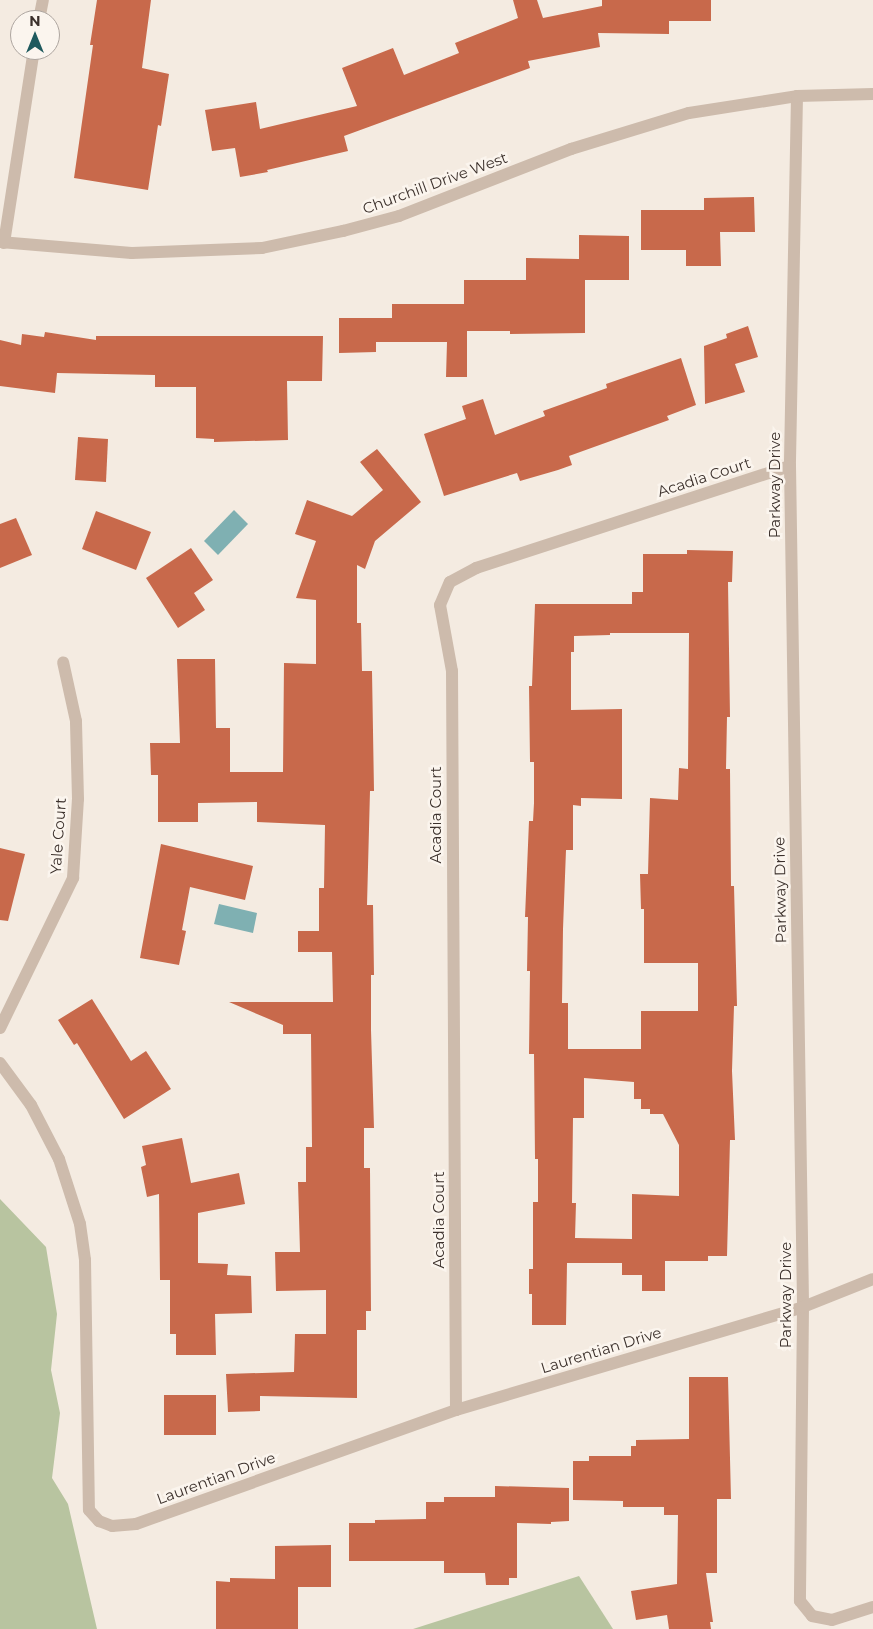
<!DOCTYPE html>
<style>
body{margin:0}
#map{position:relative;width:873px;height:1629px;overflow:hidden;background:#f4ebe1;font-family:Montserrat,sans-serif}
div>[style]{position:absolute}
.green>*{inset:0;background:#b8c4a0}
.water>*{inset:0;background:#7fb0b2}
.building>*{inset:0;background:#c8694b}
.street>*{height:12px;margin:-6px;padding:0 6px;transform-origin:6px;border-radius:6px;background:#cdbbac}
span{translate:-50% -50%;white-space:nowrap;text-align:center;line-height:1.15;-webkit-text-stroke:5px #fbf5ee;paint-order:stroke}
.street-label{font-size:15px;color:#3b302b}
.north{position:absolute;left:10px;top:10px;width:50px;height:50px;box-sizing:border-box;background:#fbf5ee;border:1px solid #aea6a0;border-radius:50%;rotate:0deg;font-size:14px;font-weight:700;line-height:20px;text-align:center;color:#3b302b}
.north::after{content:'';display:block;margin:auto;width:18px;height:22px;background:#1f5a5e;clip-path:polygon(50% 0,100% 100%,50% 72%,0 100%)}
</style>
<div id="map">
<div class="green">
<div style="clip-path:polygon(0 1199px,46px 1247px,57px 1314px,51px 1370px,60px 1413px,52px 1478px,68px 1504px,97px 1629px,0 1629px)"></div>
<div style="clip-path:polygon(579px 1576px,613px 1629px,413px 1629px)"></div>
</div>
<div class="water">
<div style="clip-path:polygon(234px 510px,248px 524px,218px 555px,204px 541px)"></div>
<div style="clip-path:polygon(219px 904px,257px 913px,253px 933px,214px 924px)"></div>
</div>
<div class="building">
<div style="clip-path:polygon(97px 0,151px 0,142px 68px,169px 74px,161px 126px,158px 125px,148px 190px,74px 178px,93px 45px,90px 45px)"></div>
<div style="clip-path:polygon(513px 0,537px 0,543px 18px,602px 6px,602px 0,711px 0,711px 21px,669px 21px,669px 34px,598px 33px,600px 47px,528px 61px,530px 68px,344px 136px,348px 151px,267px 170px,268px 172px,240px 177px,235px 148px,212px 151px,205px 110px,256px 102px,260px 129px,357px 106px,342px 68px,393px 48px,404px 75px,459px 53px,455px 43px,518px 18px)"></div>
<div style="clip-path:polygon(754px 197px,755px 232px,720px 232px,721px 266px,686px 266px,686px 250px,641px 250px,641px 210px,704px 210px,704px 198px)"></div>
<div style="clip-path:polygon(579px 235px,629px 236px,629px 280px,585px 280px,585px 333px,510px 334px,510px 331px,467px 331px,467px 377px,446px 377px,447px 342px,376px 342px,376px 352px,339px 353px,339px 318px,392px 318px,392px 304px,464px 304px,464px 280px,526px 280px,526px 258px,579px 259px)"></div>
<div style="clip-path:polygon(748px 326px,758px 357px,735px 364px,745px 392px,705px 404px,704px 346px,727px 338px,726px 334px)"></div>
<div style="clip-path:polygon(45px 332px,96px 340px,96px 336px,323px 336px,322px 381px,287px 381px,288px 440px,214px 442px,214px 439px,196px 438px,196px 387px,155px 387px,155px 375px,57px 373px,55px 393px,0 386px,0 340px,21px 345px,22px 334px,44px 337px)"></div>
<div style="clip-path:polygon(681px 358px,696px 405px,667px 416px,669px 420px,569px 456px,572px 465px,558px 470px,520px 481px,517px 473px,444px 496px,424px 434px,466px 419px,462px 406px,483px 399px,495px 435px,545px 416px,543px 411px,607px 388px,606px 384px)"></div>
<div style="clip-path:polygon(78px 437px,108px 439px,106px 482px,75px 480px)"></div>
<div style="clip-path:polygon(377px 449px,421px 502px,375px 541px,365px 569px,357px 565px,357px 623px,361px 623px,362px 671px,372px 671px,374px 791px,370px 791px,367px 905px,373px 905px,374px 975px,371px 975px,371px 1030px,374px 1128px,364px 1128px,364px 1168px,370px 1168px,371px 1311px,366px 1311px,366px 1330px,357px 1330px,357px 1398px,260px 1396px,260px 1411px,228px 1412px,226px 1374px,294px 1372px,295px 1334px,326px 1334px,326px 1290px,276px 1291px,275px 1252px,300px 1252px,298px 1182px,306px 1182px,306px 1147px,312px 1147px,311px 1034px,283px 1034px,283px 1025px,229px 1002px,333px 1002px,332px 952px,298px 952px,298px 931px,319px 931px,319px 888px,324px 888px,325px 825px,257px 822px,257px 802px,198px 803px,198px 822px,158px 822px,158px 775px,151px 775px,150px 743px,180px 743px,177px 659px,215px 659px,216px 728px,230px 728px,230px 772px,283px 772px,284px 663px,316px 664px,316px 600px,296px 598px,316px 541px,295px 534px,307px 500px,352px 516px,383px 490px,360px 462px)"></div>
<div style="clip-path:polygon(96px 511px,151px 532px,136px 570px,82px 549px)"></div>
<div style="clip-path:polygon(16px 518px,32px 555px,0 568px,0 524px)"></div>
<div style="clip-path:polygon(191px 548px,213px 580px,194px 593px,205px 610px,178px 628px,146px 578px)"></div>
<div style="clip-path:polygon(evenodd,687px 550px,733px 551px,732px 582px,728px 582px,730px 717px,727px 717px,726px 769px,730px 769px,731px 886px,734px 886px,737px 1006px,734px 1006px,732px 1071px,735px 1140px,730px 1140px,727px 1256px,708px 1256px,708px 1261px,665px 1261px,665px 1291px,642px 1291px,642px 1275px,622px 1275px,622px 1263px,567px 1263px,566px 1325px,532px 1325px,532px 1294px,529px 1294px,529px 1269px,533px 1269px,533px 1202px,538px 1202px,538px 1159px,535px 1159px,534px 1054px,529px 1054px,530px 971px,527px 971px,528px 917px,525px 917px,529px 821px,533px 821px,534px 803px,534px 762px,530px 762px,529px 686px,532px 686px,535px 604px,632px 604px,632px 592px,643px 592px,643px 554px,687px 554px,687px 550px,610px 633px,689px 633px,688px 769px,679px 768px,678px 800px,650px 798px,648px 874px,640px 874px,641px 909px,644px 909px,644px 963px,698px 963px,698px 1011px,641px 1011px,641px 1049px,568px 1049px,568px 1003px,562px 1003px,563px 929px,566px 850px,573px 850px,573px 805px,581px 806px,581px 798px,622px 799px,622px 709px,571px 710px,571px 652px,574px 652px,574px 636px,610px 635px,610px 633px,687px 550px,584px 1078px,634px 1082px,634px 1099px,641px 1099px,641px 1109px,650px 1109px,650px 1114px,663px 1114px,679px 1145px,679px 1196px,632px 1194px,632px 1239px,575px 1238px,576px 1203px,572px 1203px,573px 1118px,584px 1118px,584px 1078px)"></div>
<div style="clip-path:polygon(161px 844px,253px 866px,245px 900px,190px 887px,182px 930px,186px 931px,179px 965px,140px 958px)"></div>
<div style="clip-path:polygon(0 848px,25px 854px,8px 921px,0 920px)"></div>
<div style="clip-path:polygon(92px 999px,131px 1061px,146px 1051px,171px 1089px,124px 1119px,77px 1043px,74px 1045px,58px 1020px)"></div>
<div style="clip-path:polygon(182px 1138px,191px 1183px,239px 1173px,245px 1204px,198px 1213px,198px 1263px,228px 1264px,227px 1275px,251px 1276px,252px 1313px,215px 1314px,216px 1355px,176px 1355px,176px 1334px,170px 1334px,170px 1280px,160px 1280px,159px 1194px,147px 1197px,141px 1167px,146px 1165px,142px 1146px)"></div>
<div style="clip-path:polygon(689px 1377px,728px 1377px,731px 1499px,717px 1499px,717px 1573px,706px 1573px,713px 1622px,710px 1622px,711px 1629px,669px 1629px,667px 1615px,636px 1620px,631px 1591px,677px 1584px,678px 1515px,664px 1515px,664px 1507px,623px 1507px,623px 1501px,573px 1500px,573px 1461px,589px 1461px,589px 1456px,631px 1456px,631px 1446px,636px 1446px,636px 1440px,689px 1439px)"></div>
<div style="clip-path:polygon(164px 1395px,216px 1395px,216px 1435px,164px 1435px)"></div>
<div style="clip-path:polygon(495px 1486px,569px 1488px,569px 1521px,551px 1522px,551px 1524px,517px 1523px,517px 1578px,509px 1578px,509px 1585px,486px 1585px,485px 1573px,444px 1573px,444px 1561px,349px 1561px,349px 1523px,375px 1523px,375px 1520px,426px 1519px,426px 1502px,444px 1502px,444px 1497px,495px 1497px)"></div>
<div style="clip-path:polygon(331px 1545px,331px 1587px,298px 1587px,298px 1629px,216px 1629px,216px 1581px,230px 1582px,230px 1578px,275px 1579px,275px 1546px)"></div>
</div>
<div class="street">
<div style="left:39px;top:20px;width:20px;rotate:-79deg"></div>
<div style="left:797px;top:96px;width:370px;rotate:91.1deg"></div>
<div style="left:790px;top:466px;width:841px;rotate:89.11deg"></div>
<div style="left:803px;top:1307px;width:294px;rotate:90.6deg"></div>
<div style="left:800px;top:1601px;width:19px;rotate:51deg"></div>
<div style="left:812px;top:1616px;width:20px;rotate:11deg"></div>
<div style="left:832px;top:1620px;width:43px;rotate:-17.6deg"></div>
<div style="left:0;top:242px;width:132px;rotate:4.8deg"></div>
<div style="left:132px;top:253px;width:130px;rotate:-2.2deg"></div>
<div style="left:262px;top:248px;width:83px;rotate:-11.9deg"></div>
<div style="left:343px;top:231px;width:58px;rotate:-15deg"></div>
<div style="left:399px;top:216px;width:185px;rotate:-21.3deg"></div>
<div style="left:571px;top:149px;width:123px;rotate:-17deg"></div>
<div style="left:689px;top:113px;width:109px;rotate:-8.9deg"></div>
<div style="left:797px;top:96px;width:76px;rotate:-1.5deg"></div>
<div style="left:4px;top:243px;width:195px;rotate:-81.2deg"></div>
<div style="left:0;top:1028px;width:167px;rotate:-64deg"></div>
<div style="left:73px;top:878px;width:79px;rotate:-86.4deg"></div>
<div style="left:78px;top:799px;width:78px;rotate:-91.5deg"></div>
<div style="left:76px;top:721px;width:60px;rotate:-102.4deg"></div>
<div style="left:0;top:1063px;width:52px;rotate:53.6deg"></div>
<div style="left:31px;top:1105px;width:61px;rotate:62.6deg"></div>
<div style="left:59px;top:1159px;width:68px;rotate:72.1deg"></div>
<div style="left:80px;top:1224px;width:36px;rotate:82deg"></div>
<div style="left:85px;top:1260px;width:250px;rotate:89.1deg"></div>
<div style="left:89px;top:1510px;width:15px;rotate:48deg"></div>
<div style="left:99px;top:1521px;width:14px;rotate:21deg"></div>
<div style="left:112px;top:1526px;width:24px;rotate:-5deg"></div>
<div style="left:136px;top:1524px;width:340px;rotate:-19.6deg"></div>
<div style="left:456px;top:1410px;width:362px;rotate:-16.5deg"></div>
<div style="left:803px;top:1307px;width:75px;rotate:-21.8deg"></div>
<div style="left:456px;top:1410px;width:739px;rotate:-90.31deg"></div>
<div style="left:452px;top:671px;width:67px;rotate:-100.3deg"></div>
<div style="left:440px;top:605px;width:25px;rotate:-67deg"></div>
<div style="left:450px;top:582px;width:30px;rotate:-28deg"></div>
<div style="left:476px;top:568px;width:330px;rotate:-18deg"></div>
</div>
<div class="street-label">
<span style="left:435px;top:183px;rotate:-20deg">Churchill Drive West</span>
<span style="left:704px;top:477px;rotate:-18deg">Acadia Court</span>
<span style="left:775px;top:485px;rotate:-90deg">Parkway Drive</span>
<span style="left:436px;top:815px;rotate:-90deg">Acadia Court</span>
<span style="left:58px;top:836px;rotate:-86deg">Yale Court</span>
<span style="left:780px;top:890px;rotate:-91deg">Parkway Drive</span>
<span style="left:439px;top:1220px;rotate:-90deg">Acadia Court</span>
<span style="left:786px;top:1295px;rotate:-90deg">Parkway Drive</span>
<span style="left:601px;top:1350px;rotate:-17deg">Laurentian Drive</span>
<span style="left:216px;top:1478px;rotate:-20deg">Laurentian Drive</span>
</div>
<div class="north">N</div>
</div>
